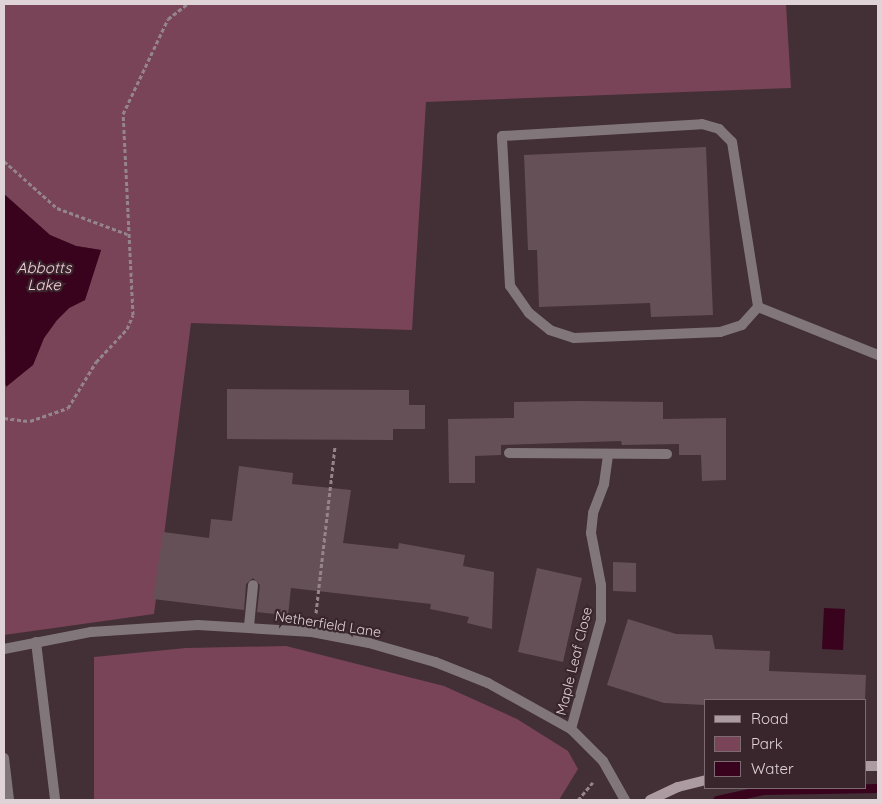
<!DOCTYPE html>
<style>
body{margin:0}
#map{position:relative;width:882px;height:804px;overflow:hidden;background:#432f36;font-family:Quicksand,sans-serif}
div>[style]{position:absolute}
.green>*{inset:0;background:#794457}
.water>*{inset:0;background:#39031d}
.stream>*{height:9px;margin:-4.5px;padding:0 4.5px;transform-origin:4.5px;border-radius:4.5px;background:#39031d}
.building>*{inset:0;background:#665057}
.path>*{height:3px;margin-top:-1.5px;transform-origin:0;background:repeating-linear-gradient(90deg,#95858b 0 4px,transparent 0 6.5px)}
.lane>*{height:10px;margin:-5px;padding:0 5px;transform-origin:5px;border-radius:5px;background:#81777a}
.street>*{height:10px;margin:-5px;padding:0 5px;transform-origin:5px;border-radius:5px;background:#81777a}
.secondary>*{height:10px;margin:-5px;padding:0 5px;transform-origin:5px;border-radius:5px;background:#ac9ba0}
span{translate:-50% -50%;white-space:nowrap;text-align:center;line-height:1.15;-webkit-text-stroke:4.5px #39252c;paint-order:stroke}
.street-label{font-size:14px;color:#e0d3d7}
.water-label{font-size:15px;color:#f6cfdb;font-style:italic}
.frame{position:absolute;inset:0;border:5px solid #e0d3d7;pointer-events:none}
.legend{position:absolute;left:704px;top:699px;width:162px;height:90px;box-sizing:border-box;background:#39252c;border:1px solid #7c6b70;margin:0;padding:6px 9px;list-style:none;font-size:15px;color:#e0d3d7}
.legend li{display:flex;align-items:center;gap:10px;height:25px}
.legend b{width:25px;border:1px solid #7c6b70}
</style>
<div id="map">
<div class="green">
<div style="clip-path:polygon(4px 4px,786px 4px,791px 88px,426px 102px,412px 330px,191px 323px,154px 614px,4px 635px,4px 386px,33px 365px,44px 338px,57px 320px,69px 308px,85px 300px,101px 250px,76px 246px,50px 235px,4px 194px)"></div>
<div style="clip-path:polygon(286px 646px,444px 686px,517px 719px,568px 751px,578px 769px,559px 800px,94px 800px,94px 657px,186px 648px)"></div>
</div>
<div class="water">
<div style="clip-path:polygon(4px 194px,50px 235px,76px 246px,101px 250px,85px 300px,69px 308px,57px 320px,44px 338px,33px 365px,6px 387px)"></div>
<div style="clip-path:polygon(824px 608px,845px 609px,843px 650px,822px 649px)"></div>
</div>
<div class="stream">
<div style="left:717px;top:800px;width:47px;rotate:-12.3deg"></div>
<div style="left:763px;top:790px;width:115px;rotate:-1deg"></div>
</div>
<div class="building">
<div style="clip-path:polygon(706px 147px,713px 315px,651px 317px,650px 303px,539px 307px,537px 250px,528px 250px,524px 155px)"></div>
<div style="clip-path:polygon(227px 389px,409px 390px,409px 405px,425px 405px,425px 429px,393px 429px,393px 440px,227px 439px)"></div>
<div style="clip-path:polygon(580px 401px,663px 402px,663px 419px,726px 418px,726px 480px,702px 481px,701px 455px,679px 455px,679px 444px,622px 445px,621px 441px,501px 445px,501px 455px,475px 456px,475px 483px,449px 483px,448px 419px,514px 418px,514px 402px)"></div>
<div style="clip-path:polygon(239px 466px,293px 473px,292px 484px,351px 490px,343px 543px,398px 549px,399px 543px,465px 555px,463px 566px,494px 572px,492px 629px,467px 623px,469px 617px,430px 609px,431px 604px,291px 588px,288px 615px,265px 613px,257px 612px,260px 585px,253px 578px,246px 584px,244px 610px,153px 599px,163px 532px,209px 538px,211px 519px,232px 521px)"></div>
<div style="clip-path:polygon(613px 562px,636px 563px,636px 592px,613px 591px)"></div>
<div style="clip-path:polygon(537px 568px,582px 578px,563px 662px,518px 652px)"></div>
<div style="clip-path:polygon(628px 619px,676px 634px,712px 635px,715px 649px,770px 651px,769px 671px,866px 675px,865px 700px,706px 700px,706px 705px,664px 703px,607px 685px)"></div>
</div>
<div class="path">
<div style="left:4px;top:161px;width:71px;rotate:41.6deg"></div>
<div style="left:57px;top:208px;width:75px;rotate:20.4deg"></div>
<div style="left:4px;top:418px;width:26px;rotate:7deg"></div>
<div style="left:30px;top:421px;width:40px;rotate:-18.9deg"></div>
<div style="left:68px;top:408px;width:54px;rotate:-58.7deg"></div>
<div style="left:96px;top:362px;width:45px;rotate:-46.8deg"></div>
<div style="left:127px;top:329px;width:15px;rotate:-67deg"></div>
<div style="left:133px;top:315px;width:201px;rotate:-92.8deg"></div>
<div style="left:123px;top:114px;width:105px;rotate:-64.7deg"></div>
<div style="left:168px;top:19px;width:24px;rotate:-38deg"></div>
<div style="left:316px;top:613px;width:167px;rotate:-83.5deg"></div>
<div style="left:578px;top:800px;width:23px;rotate:-50deg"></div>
</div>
<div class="lane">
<div style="left:702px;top:124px;width:18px;rotate:16deg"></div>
<div style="left:719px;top:129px;width:18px;rotate:45deg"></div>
<div style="left:732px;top:142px;width:167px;rotate:81deg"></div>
<div style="left:758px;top:307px;width:24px;rotate:132deg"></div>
<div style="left:742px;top:325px;width:23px;rotate:162deg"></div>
<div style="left:720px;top:332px;width:146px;rotate:177.6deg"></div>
<div style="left:574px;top:338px;width:25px;rotate:-162deg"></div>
<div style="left:550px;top:330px;width:27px;rotate:-141deg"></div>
<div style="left:529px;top:313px;width:33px;rotate:-125deg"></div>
<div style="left:510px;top:286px;width:150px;rotate:-93.1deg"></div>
<div style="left:502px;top:136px;width:200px;rotate:-3.4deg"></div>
<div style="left:758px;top:307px;width:129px;rotate:21.8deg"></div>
<div style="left:249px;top:626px;width:41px;rotate:-84.4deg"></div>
<div style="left:36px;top:642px;width:159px;rotate:83.1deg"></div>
<div style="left:4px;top:758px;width:42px;rotate:83.2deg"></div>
</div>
<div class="street">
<div style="left:509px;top:453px;width:158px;rotate:0.4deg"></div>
<div style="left:4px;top:649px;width:89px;rotate:-11.1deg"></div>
<div style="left:91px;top:632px;width:107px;rotate:-3.7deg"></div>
<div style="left:198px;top:625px;width:114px;rotate:3.5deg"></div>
<div style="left:312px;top:632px;width:58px;rotate:10.9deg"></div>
<div style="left:369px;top:643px;width:69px;rotate:16.1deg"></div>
<div style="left:435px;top:662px;width:57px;rotate:21.6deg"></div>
<div style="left:488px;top:683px;width:95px;rotate:29deg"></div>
<div style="left:571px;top:729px;width:45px;rotate:45deg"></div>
<div style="left:603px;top:761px;width:45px;rotate:60.6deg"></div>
<div style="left:571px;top:729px;width:113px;rotate:-74.6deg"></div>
<div style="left:601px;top:620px;width:35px;rotate:-90deg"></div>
<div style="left:601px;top:585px;width:53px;rotate:-100.9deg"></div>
<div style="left:591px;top:533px;width:20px;rotate:-84deg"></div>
<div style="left:593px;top:513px;width:31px;rotate:-69deg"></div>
<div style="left:604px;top:484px;width:30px;rotate:-82deg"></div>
</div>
<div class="secondary">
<div style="left:866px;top:766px;width:12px"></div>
<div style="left:650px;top:800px;width:31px;rotate:-25deg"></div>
<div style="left:678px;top:787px;width:29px;rotate:-14deg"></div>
</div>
<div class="street-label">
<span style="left:328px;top:624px;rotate:9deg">Netherfield Lane</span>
<span style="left:574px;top:661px;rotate:-76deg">Maple Leaf Close</span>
</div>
<div class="water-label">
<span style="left:44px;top:276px">Abbotts<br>Lake</span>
</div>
<div class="frame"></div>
<ul class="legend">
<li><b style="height:6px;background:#ac9ba0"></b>Road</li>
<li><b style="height:14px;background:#794457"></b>Park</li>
<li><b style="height:14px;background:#39031d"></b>Water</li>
</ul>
</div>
